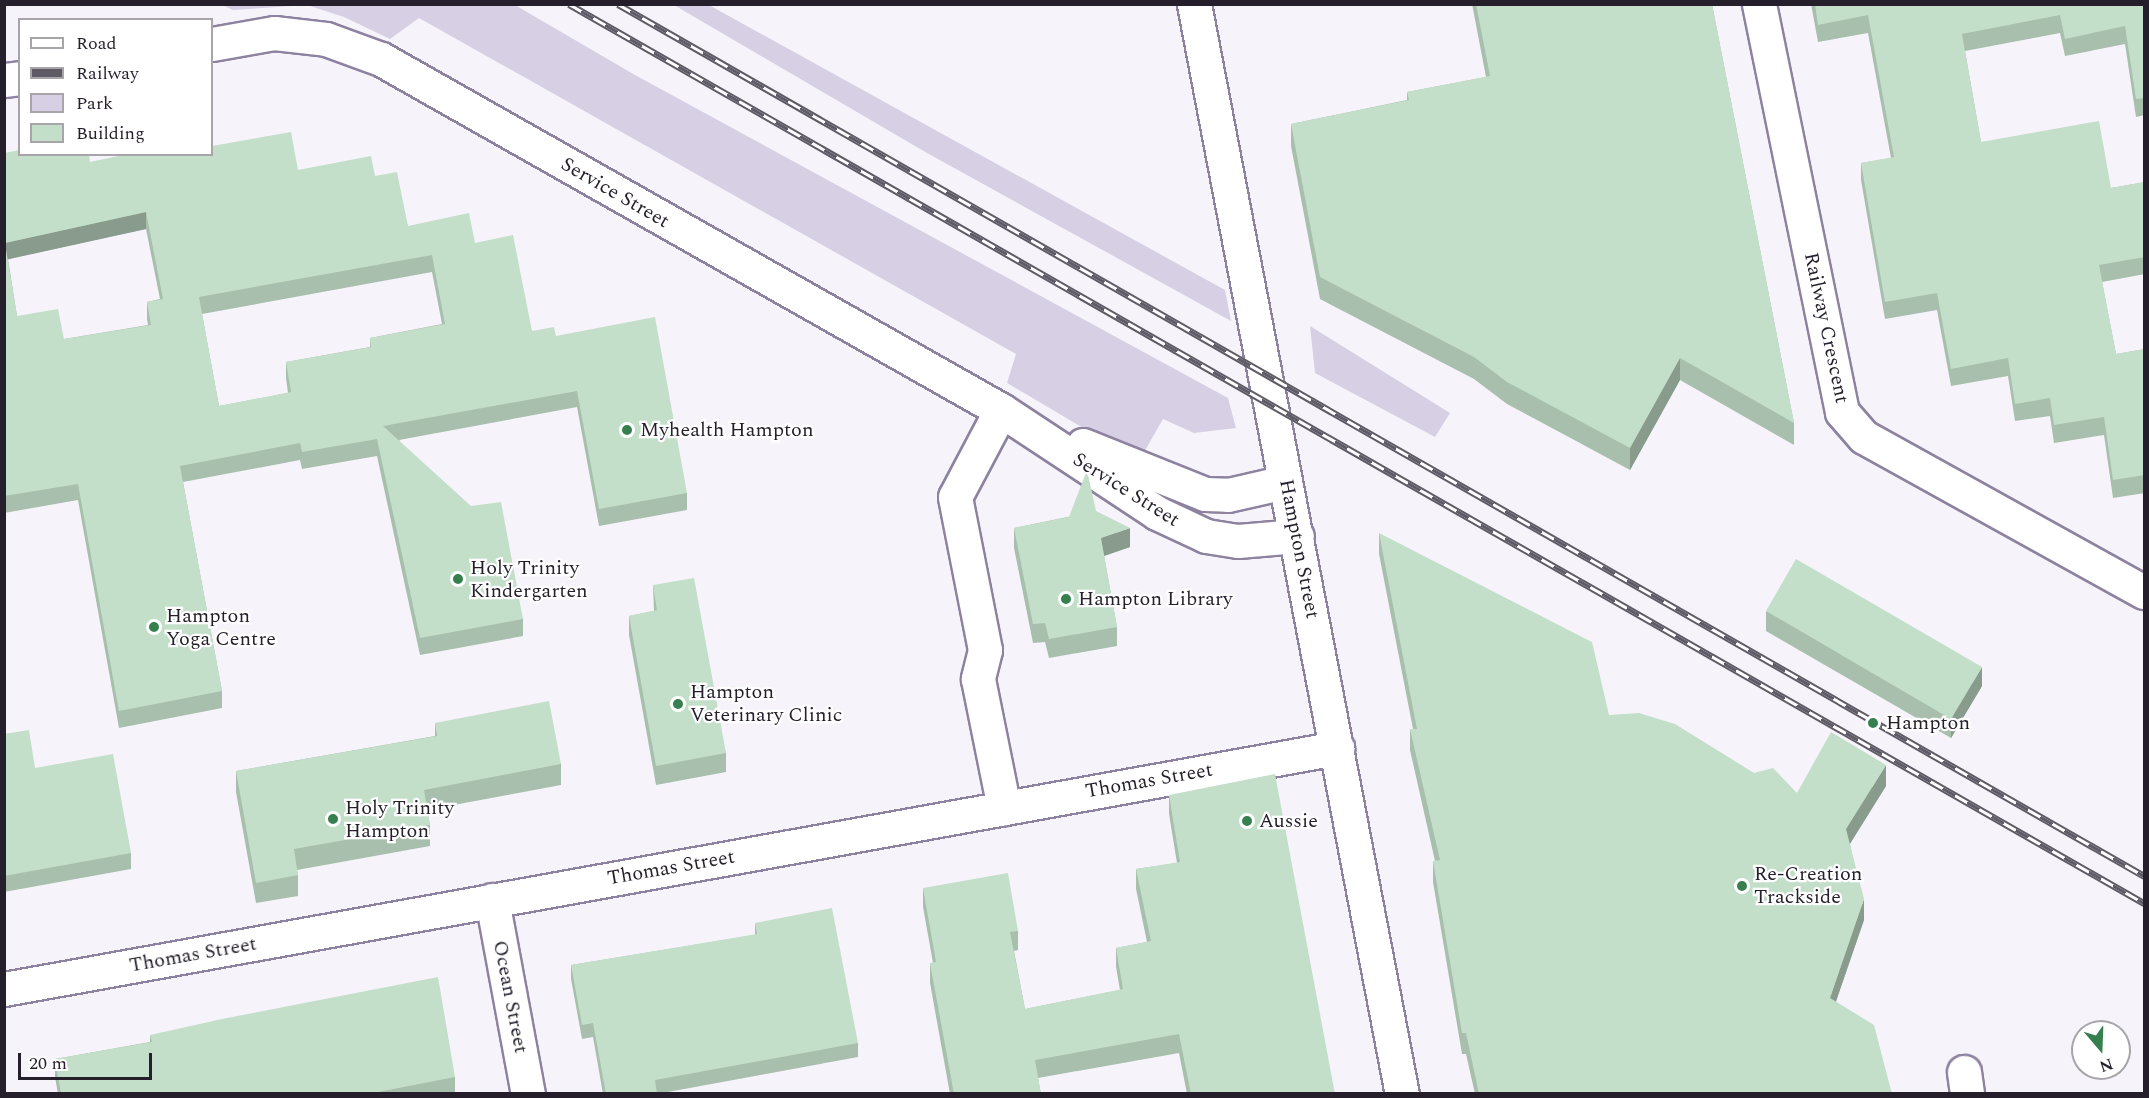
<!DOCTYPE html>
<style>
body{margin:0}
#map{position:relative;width:2149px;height:1098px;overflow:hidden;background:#f6f4fa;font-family:Spectral,serif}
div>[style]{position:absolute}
.green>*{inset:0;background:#d7cfe4}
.roads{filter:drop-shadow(2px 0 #8d829f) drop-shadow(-2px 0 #8d829f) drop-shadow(0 2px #8d829f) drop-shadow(0 -2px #8d829f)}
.street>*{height:33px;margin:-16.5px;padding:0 16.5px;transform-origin:16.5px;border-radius:16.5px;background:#fff}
.secondary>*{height:33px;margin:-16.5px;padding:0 16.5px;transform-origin:16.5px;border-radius:16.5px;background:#fff}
.rail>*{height:7px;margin-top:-3.5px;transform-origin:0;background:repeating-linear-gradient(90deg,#fff 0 14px,#5f5b66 0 28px);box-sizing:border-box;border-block:2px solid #5f5b66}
.wall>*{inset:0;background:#a8bfad}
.shaded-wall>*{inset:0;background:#889b8d}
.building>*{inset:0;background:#c3dec9}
.dots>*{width:16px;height:16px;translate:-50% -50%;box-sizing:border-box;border:3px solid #fff;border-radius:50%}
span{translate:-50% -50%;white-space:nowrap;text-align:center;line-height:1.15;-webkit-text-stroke:4.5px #fff;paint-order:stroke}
.street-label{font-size:20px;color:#241f2b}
.poi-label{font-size:20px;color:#241f2b}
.left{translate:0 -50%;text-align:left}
.frame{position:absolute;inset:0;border:6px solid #241f2b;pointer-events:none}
.legend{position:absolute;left:18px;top:18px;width:195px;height:138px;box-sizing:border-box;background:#fff;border:2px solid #a7a5aa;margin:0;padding:8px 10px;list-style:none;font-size:18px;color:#241f2b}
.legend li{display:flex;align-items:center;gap:12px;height:30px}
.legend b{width:30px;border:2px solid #a7a5aa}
.north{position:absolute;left:2071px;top:1020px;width:60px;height:60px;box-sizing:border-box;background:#fff;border:2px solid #a7a5aa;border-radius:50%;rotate:161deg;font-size:16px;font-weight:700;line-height:24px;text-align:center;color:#241f2b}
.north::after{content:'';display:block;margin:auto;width:21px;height:27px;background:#35804e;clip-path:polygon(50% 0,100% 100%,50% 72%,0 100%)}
.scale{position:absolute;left:18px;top:1053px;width:134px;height:27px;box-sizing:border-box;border:3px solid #241f2b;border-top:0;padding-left:8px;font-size:18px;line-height:21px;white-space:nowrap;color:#241f2b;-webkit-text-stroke:4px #fff;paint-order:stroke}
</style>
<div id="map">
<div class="green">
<div style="clip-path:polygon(222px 5px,515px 5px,635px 75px,1228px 398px,1236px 428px,1194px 433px,1163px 419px,1139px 461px,1007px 383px,1016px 354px,419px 18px,390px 39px,344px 17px,307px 5px,233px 10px)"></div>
<div style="clip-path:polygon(674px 5px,709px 5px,1225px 290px,1231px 321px,927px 153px)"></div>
<div style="clip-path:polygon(1310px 326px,1450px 413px,1435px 437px,1315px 373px)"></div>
</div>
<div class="roads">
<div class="street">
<div style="left:1759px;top:4px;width:416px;rotate:78.5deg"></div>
<div style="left:1842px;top:412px;width:33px;rotate:49deg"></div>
<div style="left:1864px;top:437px;width:320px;rotate:29deg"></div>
<div style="left:212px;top:44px;width:63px;rotate:-10.1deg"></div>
<div style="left:274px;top:33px;width:52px;rotate:6.6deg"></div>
<div style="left:326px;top:39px;width:59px;rotate:20deg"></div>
<div style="left:381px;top:59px;width:712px;rotate:29.52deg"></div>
<div style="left:1001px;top:410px;width:187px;rotate:33.4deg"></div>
<div style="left:1157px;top:513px;width:54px;rotate:25.1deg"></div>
<div style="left:1206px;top:536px;width:32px;rotate:9deg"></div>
<div style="left:1238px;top:541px;width:59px;rotate:-4.8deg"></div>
<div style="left:4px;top:80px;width:16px;rotate:-7deg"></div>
<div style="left:1001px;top:410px;width:98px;rotate:117.9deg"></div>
<div style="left:955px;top:497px;width:156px;rotate:78.9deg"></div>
<div style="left:985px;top:650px;width:30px;rotate:104deg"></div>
<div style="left:978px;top:679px;width:132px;rotate:78.6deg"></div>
<div style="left:1083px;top:445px;width:131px;rotate:21.9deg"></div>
<div style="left:1205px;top:494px;width:23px;rotate:2deg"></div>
<div style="left:1228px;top:495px;width:58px;rotate:-12.8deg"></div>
<div style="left:492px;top:900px;width:197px;rotate:79.5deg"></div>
<div style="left:4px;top:989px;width:1355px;rotate:-10.25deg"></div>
<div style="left:1964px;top:1072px;width:22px;rotate:82deg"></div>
</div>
<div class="secondary">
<div style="left:1194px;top:4px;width:1110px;rotate:79.2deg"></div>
</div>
</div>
<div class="rail">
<div style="left:569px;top:4px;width:1814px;rotate:29.72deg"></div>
<div style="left:618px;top:4px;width:1758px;rotate:29.74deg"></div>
</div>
<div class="wall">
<div style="clip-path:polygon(1472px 4px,1712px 4px,1794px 423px,1794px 445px,1680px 380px,1630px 470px,1507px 404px,1474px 379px,1320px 299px,1291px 146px,1291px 124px,1407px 100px,1407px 92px,1486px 77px)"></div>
<div style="clip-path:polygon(1811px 4px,2145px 4px,2145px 115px,2136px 117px,2125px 44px,2065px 56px,2060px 33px,1965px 51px,1981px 142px,2111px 188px,2145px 182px,2145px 274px,2102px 282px,2116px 354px,2145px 349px,2145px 493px,2113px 498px,2104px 435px,2054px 443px,2050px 416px,2015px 421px,2008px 376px,1951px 386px,1937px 310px,1885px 319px,1861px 180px,1861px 163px,1891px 158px,1868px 33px,1818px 42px)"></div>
<div style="clip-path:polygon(evenodd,4px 153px,90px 162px,298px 170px,375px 176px,408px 226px,475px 243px,532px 331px,556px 336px,687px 493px,687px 510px,599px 526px,577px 407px,399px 440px,523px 619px,523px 636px,420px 655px,377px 456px,302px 469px,300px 460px,183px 482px,222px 691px,222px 708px,119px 728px,78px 500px,4px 513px,4px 153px,146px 229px,160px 299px,147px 302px,147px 319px,148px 325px,64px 339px,17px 316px,8px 259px,146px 229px,4px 153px,432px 272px,442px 324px,370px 338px,370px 347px,286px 362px,286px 378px,288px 393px,219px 406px,202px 314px,432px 272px)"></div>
<div style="clip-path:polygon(1096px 511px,1130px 547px,1104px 556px,1117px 627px,1117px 646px,1049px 658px,1045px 642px,1033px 643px,1014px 548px,1014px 528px)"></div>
<div style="clip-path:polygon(1379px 533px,1609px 715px,1754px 773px,1797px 793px,1886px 786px,1850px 844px,1864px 920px,1836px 1001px,1892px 1094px,1475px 1094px,1466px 1054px,1462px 1054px,1433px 882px,1433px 861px,1435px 861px,1410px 750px,1410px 729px,1413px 729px,1379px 554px)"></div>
<div style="clip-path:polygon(653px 585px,726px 753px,726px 772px,656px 785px,629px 635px,629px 616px,654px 611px)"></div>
<div style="clip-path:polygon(1766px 611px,1982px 686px,1951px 738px,1766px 631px)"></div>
<div style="clip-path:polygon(435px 723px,561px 764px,561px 785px,427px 810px,430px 825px,430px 846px,297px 870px,298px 875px,298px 896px,256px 903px,236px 792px,236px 771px,435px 736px)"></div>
<div style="clip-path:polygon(4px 734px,35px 768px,131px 853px,131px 869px,4px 892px)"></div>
<div style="clip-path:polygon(1169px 795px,1335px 1094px,1187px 1094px,1179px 1053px,1038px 1078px,1041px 1094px,950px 1094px,930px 983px,930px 963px,933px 963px,923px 907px,923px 888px,1018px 931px,1018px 950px,1014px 951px,1025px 1009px,1120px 990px,1116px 967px,1116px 948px,1147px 942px,1136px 889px,1136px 869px,1177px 863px,1169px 814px)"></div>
<div style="clip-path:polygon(755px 923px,858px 1043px,858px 1057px,657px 1094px,603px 1094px,593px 1037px,582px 1039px,571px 979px,571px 965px,755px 935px)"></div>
<div style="clip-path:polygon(150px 1035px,455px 1077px,455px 1094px,58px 1094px,55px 1077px,55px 1059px,150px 1042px)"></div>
</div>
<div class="shaded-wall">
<div style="clip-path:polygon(146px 212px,146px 229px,5px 260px,5px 243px)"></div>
<div style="clip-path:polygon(1680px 358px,1680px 380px,1630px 470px,1630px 448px)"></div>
<div style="clip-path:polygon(1130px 528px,1130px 547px,1101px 557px,1101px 538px)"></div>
<div style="clip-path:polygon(1982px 667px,1982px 686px,1951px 738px,1951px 719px)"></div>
<div style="clip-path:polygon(1886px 765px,1886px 786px,1846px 850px,1846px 829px)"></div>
<div style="clip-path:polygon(1864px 899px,1864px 920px,1830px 1019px,1830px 998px)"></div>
</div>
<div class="building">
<div style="clip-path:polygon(1476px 4px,1712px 4px,1794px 423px,1680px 358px,1630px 448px,1507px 382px,1474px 357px,1320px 277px,1291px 124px,1409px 100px,1407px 92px,1490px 76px)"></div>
<div style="clip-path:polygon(1815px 4px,2145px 4px,2145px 98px,2136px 99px,2125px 26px,2065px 39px,2060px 15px,1962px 34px,1981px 142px,2099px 121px,2111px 188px,2145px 182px,2145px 257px,2099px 265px,2116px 354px,2145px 349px,2145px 475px,2113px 480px,2104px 417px,2054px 425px,2050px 398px,2015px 404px,2008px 358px,1951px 369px,1937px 293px,1885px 302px,1861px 163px,1894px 157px,1868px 15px,1818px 25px)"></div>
<div style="clip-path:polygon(evenodd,291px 132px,298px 170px,371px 156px,375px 176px,397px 172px,408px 226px,469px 213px,475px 243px,513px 235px,532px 331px,554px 327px,556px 336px,655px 317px,687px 493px,599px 509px,577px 391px,383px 426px,471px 506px,501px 502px,523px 619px,420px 638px,377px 439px,302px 452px,300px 443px,180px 466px,222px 691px,119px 711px,78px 484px,4px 496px,4px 153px,20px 150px,20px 154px,89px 154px,90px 162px,128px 154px,212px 154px,212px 146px,291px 132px,146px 212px,163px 299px,147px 302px,151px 325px,64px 339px,58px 309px,17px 316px,5px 243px,146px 212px,291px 132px,432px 255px,445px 324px,370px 338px,371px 347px,286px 362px,291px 392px,219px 406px,199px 297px,432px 255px)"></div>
<div style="clip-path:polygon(1087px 470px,1096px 511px,1130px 528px,1101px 538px,1117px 627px,1049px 639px,1045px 623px,1033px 624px,1014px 528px,1069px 517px)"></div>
<div style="clip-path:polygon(1379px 533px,1592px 642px,1609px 715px,1639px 713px,1675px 724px,1754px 773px,1773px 768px,1797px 793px,1831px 732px,1886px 765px,1846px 829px,1864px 899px,1830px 998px,1874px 1025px,1892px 1094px,1479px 1094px,1466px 1033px,1462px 1033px,1433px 861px,1440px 860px,1410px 729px,1417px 729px)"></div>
<div style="clip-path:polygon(1796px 559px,1982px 667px,1951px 719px,1766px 611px)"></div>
<div style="clip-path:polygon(694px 578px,726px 753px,656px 766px,629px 616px,657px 610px,653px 585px)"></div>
<div style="clip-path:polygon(549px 701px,561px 764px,424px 790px,430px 825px,294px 849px,298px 875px,256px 883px,236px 771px,437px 736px,435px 723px)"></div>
<div style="clip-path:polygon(29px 730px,35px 768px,113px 754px,131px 853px,4px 876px,4px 734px)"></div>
<div style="clip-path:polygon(1275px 774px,1335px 1094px,1191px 1094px,1179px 1034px,1035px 1060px,1041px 1094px,954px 1094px,930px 963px,936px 962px,923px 888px,1008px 873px,1018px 931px,1010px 932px,1025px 1009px,1123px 989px,1116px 948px,1151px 941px,1136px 869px,1180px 862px,1169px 795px)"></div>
<div style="clip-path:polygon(832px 908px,858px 1043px,655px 1080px,657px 1094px,606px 1094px,593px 1023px,582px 1025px,571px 965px,757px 934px,755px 923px)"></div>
<div style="clip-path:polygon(438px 977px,455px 1077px,368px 1094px,61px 1094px,55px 1059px,152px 1042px,150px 1035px,222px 1019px)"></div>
</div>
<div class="dots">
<div style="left:627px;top:430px;background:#35804e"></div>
<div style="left:458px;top:579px;background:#35804e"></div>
<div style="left:1066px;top:599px;background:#35804e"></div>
<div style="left:154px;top:627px;background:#35804e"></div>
<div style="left:678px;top:704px;background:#35804e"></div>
<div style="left:1873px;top:723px;background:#35804e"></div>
<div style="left:333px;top:819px;background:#35804e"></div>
<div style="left:1247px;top:821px;background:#35804e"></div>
<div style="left:1742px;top:886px;background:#35804e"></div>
</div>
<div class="street-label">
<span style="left:615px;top:193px;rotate:30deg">Service Street</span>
<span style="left:1826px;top:328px;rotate:78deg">Railway Crescent</span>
<span style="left:1126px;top:490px;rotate:32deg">Service Street</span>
<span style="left:1299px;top:549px;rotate:79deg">Hampton Street</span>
<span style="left:1149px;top:781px;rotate:-10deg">Thomas Street</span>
<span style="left:671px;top:868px;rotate:-10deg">Thomas Street</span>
<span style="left:193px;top:955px;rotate:-10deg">Thomas Street</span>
<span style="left:510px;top:997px;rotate:79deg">Ocean Street</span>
</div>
<div class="poi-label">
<span class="left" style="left:640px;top:430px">Myhealth Hampton</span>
<span class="left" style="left:470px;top:580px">Holy Trinity<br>Kindergarten</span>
<span class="left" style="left:1078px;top:599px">Hampton Library</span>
<span class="left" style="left:166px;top:628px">Hampton<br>Yoga Centre</span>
<span class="left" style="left:690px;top:704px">Hampton<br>Veterinary Clinic</span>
<span class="left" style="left:1886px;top:723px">Hampton</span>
<span class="left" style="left:345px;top:820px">Holy Trinity<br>Hampton</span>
<span class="left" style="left:1259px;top:821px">Aussie</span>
<span class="left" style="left:1754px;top:886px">Re-Creation<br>Trackside</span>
</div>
<div class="frame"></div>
<ul class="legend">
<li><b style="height:8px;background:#fff"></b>Road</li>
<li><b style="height:8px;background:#5f5b66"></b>Railway</li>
<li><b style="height:16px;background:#d7cfe4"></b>Park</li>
<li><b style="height:16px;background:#c3dec9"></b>Building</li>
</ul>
<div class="north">N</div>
<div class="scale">20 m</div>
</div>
